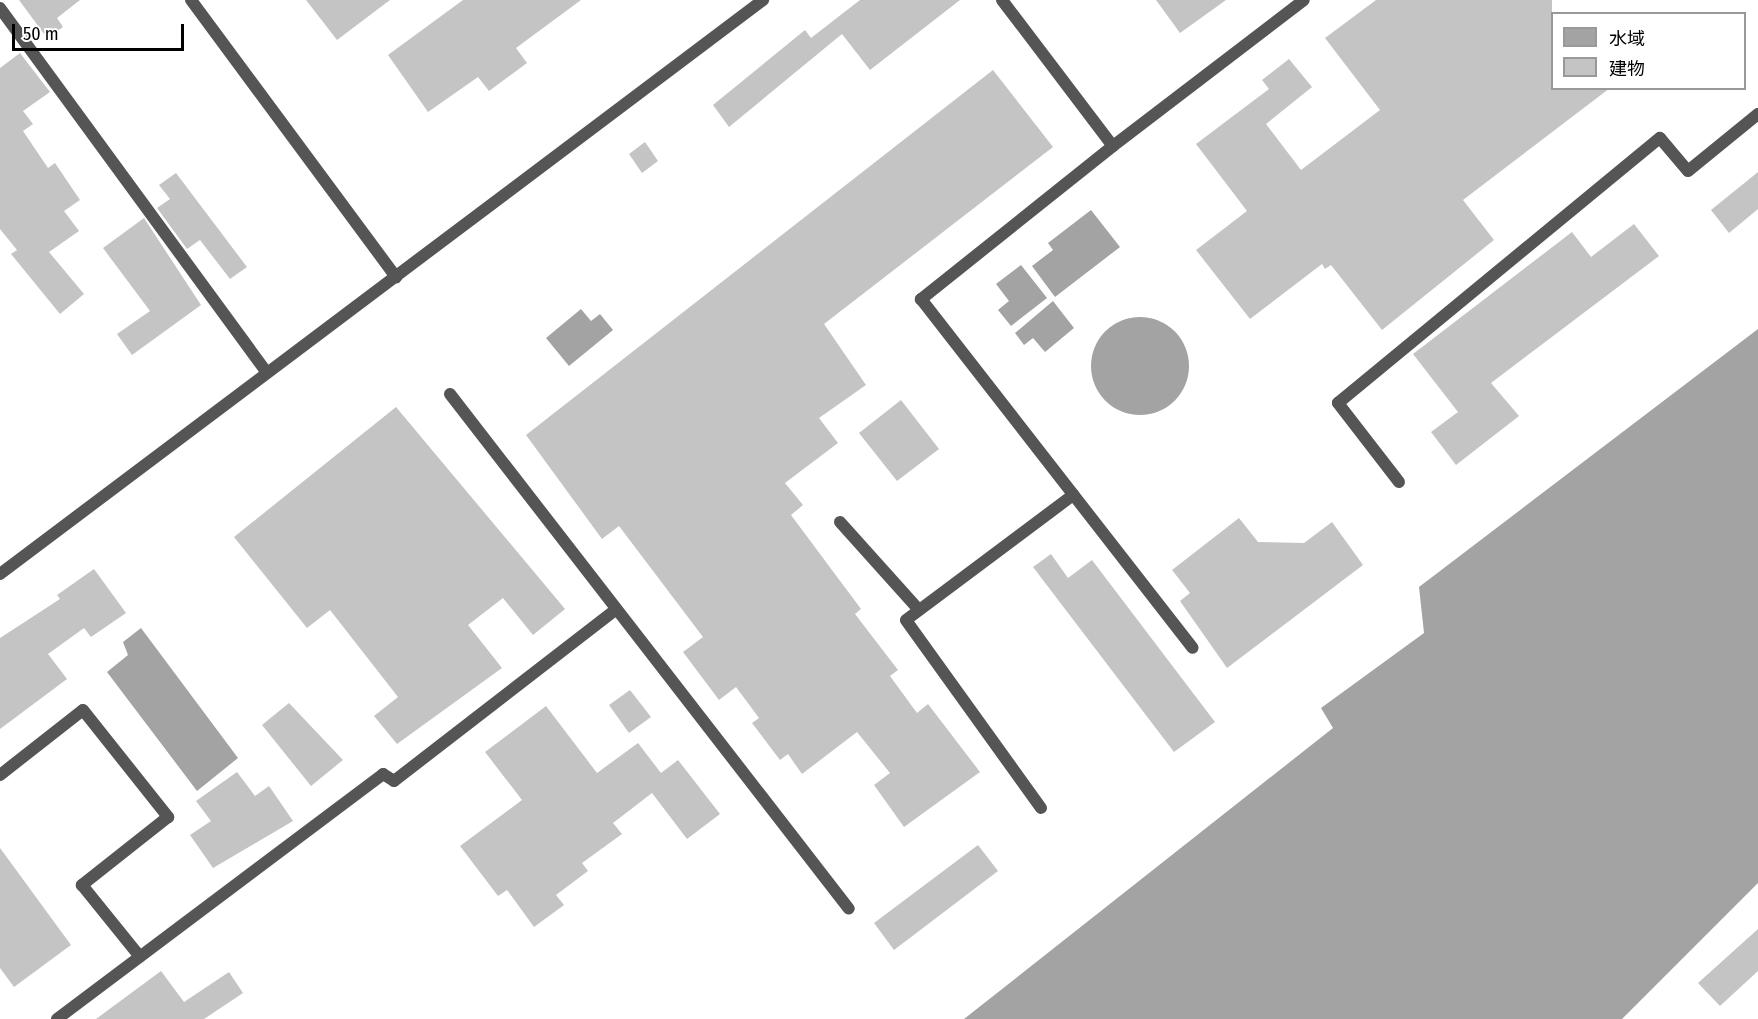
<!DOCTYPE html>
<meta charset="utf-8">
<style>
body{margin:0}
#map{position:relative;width:1758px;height:1019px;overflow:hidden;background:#fff;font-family:"Fira Sans Condensed","Noto Sans JP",sans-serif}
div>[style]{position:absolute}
.water>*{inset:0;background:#a3a3a3}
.round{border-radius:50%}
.building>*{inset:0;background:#c4c4c4}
.service>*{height:12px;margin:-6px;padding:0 6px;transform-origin:6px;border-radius:6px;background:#555}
span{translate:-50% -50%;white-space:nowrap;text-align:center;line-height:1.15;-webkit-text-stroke:4.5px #fff;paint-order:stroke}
.legend{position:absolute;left:1551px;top:12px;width:195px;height:78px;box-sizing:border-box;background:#fff;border:2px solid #999;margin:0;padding:8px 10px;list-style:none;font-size:18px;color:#000}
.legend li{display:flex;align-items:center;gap:12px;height:30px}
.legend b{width:30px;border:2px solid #999}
.scale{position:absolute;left:12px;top:24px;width:172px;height:27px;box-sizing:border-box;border:3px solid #000;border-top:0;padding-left:8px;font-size:18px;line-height:21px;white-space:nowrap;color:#000;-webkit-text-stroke:4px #fff;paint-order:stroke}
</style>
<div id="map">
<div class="water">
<div style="clip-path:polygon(1091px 210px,1120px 247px,1055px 297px,1032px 266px,1053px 250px,1048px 243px)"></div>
<div style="clip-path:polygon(1021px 265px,1047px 298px,1011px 326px,998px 310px,1009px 301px,996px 284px)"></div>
<div style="clip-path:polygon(1053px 301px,1074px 328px,1045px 352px,1033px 338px,1024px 345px,1015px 333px)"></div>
<div style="clip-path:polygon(581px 309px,591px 321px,600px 314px,613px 330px,569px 366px,546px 338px)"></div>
<div class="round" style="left:1091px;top:317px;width:98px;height:98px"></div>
<div style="clip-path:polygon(1758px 329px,1758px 883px,1622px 1019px,964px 1019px,1333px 728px,1321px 708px,1424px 633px,1419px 587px)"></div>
<div style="clip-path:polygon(141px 628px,238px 758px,197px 791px,107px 672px,128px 655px,123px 642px)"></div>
</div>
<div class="building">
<div style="clip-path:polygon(19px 0,80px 0,57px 18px,63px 27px,47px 38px)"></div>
<div style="clip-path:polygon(306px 0,390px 0,337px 40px)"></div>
<div style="clip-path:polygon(463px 0,581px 0,516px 48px,527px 63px,489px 91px,478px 77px,428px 112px,388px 55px)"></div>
<div style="clip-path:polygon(860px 0,960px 0,870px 70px,842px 34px,729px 127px,713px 105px,805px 30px,811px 38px)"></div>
<div style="clip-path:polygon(1156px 0,1226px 0,1180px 33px)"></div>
<div style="clip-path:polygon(1376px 0,1552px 0,1552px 88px,1610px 88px,1463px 200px,1494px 240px,1382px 330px,1331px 265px,1325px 269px,1322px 264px,1250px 319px,1196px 250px,1247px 211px,1196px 144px,1269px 89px,1262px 80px,1289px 59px,1312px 87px,1266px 124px,1301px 170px,1380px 110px,1325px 38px)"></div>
<div style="clip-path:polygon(20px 53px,50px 92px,23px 111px,33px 124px,23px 131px,48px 168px,55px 163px,80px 200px,64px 211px,79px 231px,49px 252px,84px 294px,60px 314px,11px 254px,17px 250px,0 229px,0 68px)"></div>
<div style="clip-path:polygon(993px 70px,1053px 147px,824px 324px,866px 385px,819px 418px,838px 443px,785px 483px,803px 505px,791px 515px,861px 609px,855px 614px,898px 670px,890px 676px,917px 713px,928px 704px,980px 772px,904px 827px,874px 785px,890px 773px,857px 732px,802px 774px,788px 754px,780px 760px,752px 723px,759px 718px,736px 687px,719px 700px,683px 652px,703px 637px,619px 526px,602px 539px,526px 435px)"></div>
<div style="clip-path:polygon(645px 142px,658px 161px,642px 173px,629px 154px)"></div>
<div style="clip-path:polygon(1758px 172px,1758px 209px,1729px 233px,1711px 210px)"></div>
<div style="clip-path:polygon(176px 173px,247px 267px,230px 279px,200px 240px,187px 249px,157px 208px,170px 199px,159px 185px)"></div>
<div style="clip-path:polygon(144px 218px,201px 305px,132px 355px,117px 334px,150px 311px,103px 248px)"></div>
<div style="clip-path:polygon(1634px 224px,1659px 256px,1491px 383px,1519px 416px,1456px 465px,1431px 432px,1458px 412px,1413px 354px,1572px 232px,1591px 257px)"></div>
<div style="clip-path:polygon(901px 400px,939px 449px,897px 481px,859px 433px)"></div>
<div style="clip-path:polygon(396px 407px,565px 609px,533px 635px,503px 598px,468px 625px,502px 668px,397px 744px,374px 716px,398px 697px,330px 610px,307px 628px,234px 537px)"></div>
<div style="clip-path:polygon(1239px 518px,1258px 542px,1304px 543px,1332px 522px,1363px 565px,1227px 668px,1180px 601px,1190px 593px,1172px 570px)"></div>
<div style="clip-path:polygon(1051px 554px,1068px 578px,1092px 560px,1215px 722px,1174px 752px,1033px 567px)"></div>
<div style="clip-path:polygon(94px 569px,126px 613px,91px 637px,84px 628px,48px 654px,67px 679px,0 729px,0 638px,60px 599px,57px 595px)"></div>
<div style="clip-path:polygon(630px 690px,651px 717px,629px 733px,609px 705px)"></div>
<div style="clip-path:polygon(289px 703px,343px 760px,311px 786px,262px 725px)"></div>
<div style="clip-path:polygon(546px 706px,597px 773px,638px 743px,661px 773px,678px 760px,720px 814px,687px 839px,652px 793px,613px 823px,622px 834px,582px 863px,588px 871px,556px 895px,564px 905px,534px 927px,507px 890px,498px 896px,460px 846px,522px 800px,485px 752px)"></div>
<div style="clip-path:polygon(237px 772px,255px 796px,269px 786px,293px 821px,213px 868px,190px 835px,211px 821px,196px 801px)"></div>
<div style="clip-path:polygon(978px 845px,998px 871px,894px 950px,874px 923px)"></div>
<div style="clip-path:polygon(0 848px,71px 945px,14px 987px,0 968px)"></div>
<div style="clip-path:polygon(1758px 929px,1758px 971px,1720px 1006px,1698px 983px)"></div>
<div style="clip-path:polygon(161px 971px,184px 1002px,229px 972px,243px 993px,204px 1019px,96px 1019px)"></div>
</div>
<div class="service">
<div style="left:191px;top:0;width:345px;rotate:53.5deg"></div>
<div style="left:1002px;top:0;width:183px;rotate:52.8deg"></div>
<div style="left:1113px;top:146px;width:240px;rotate:-37.4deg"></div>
<div style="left:0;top:8px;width:452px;rotate:53.8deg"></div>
<div style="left:1113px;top:146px;width:246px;rotate:141.4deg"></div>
<div style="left:921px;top:299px;width:442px;rotate:52.1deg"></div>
<div style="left:450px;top:394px;width:651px;rotate:52.23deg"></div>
<div style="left:1399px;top:482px;width:100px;rotate:-127.7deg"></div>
<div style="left:1338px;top:403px;width:417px;rotate:-39.5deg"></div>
<div style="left:1660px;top:138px;width:43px;rotate:49.7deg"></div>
<div style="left:1688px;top:171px;width:90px;rotate:-39.2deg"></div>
<div style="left:840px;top:522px;width:118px;rotate:48.1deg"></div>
<div style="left:0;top:574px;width:955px;rotate:-36.95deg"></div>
<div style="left:0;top:775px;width:105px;rotate:-38.1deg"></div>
<div style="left:83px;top:710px;width:137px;rotate:51.5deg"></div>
<div style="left:168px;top:817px;width:110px;rotate:141.7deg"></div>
<div style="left:82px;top:885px;width:92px;rotate:51.1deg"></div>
<div style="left:1041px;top:808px;width:231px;rotate:-125.7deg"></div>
<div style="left:906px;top:620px;width:209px;rotate:-36.8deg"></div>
<div style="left:57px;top:1019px;width:408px;rotate:-36.9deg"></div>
<div style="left:383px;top:774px;width:13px;rotate:32deg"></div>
<div style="left:394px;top:781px;width:278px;rotate:-37.7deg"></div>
</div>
<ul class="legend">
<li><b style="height:16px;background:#a3a3a3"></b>水域</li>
<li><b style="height:16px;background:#c4c4c4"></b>建物</li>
</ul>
<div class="scale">50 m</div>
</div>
